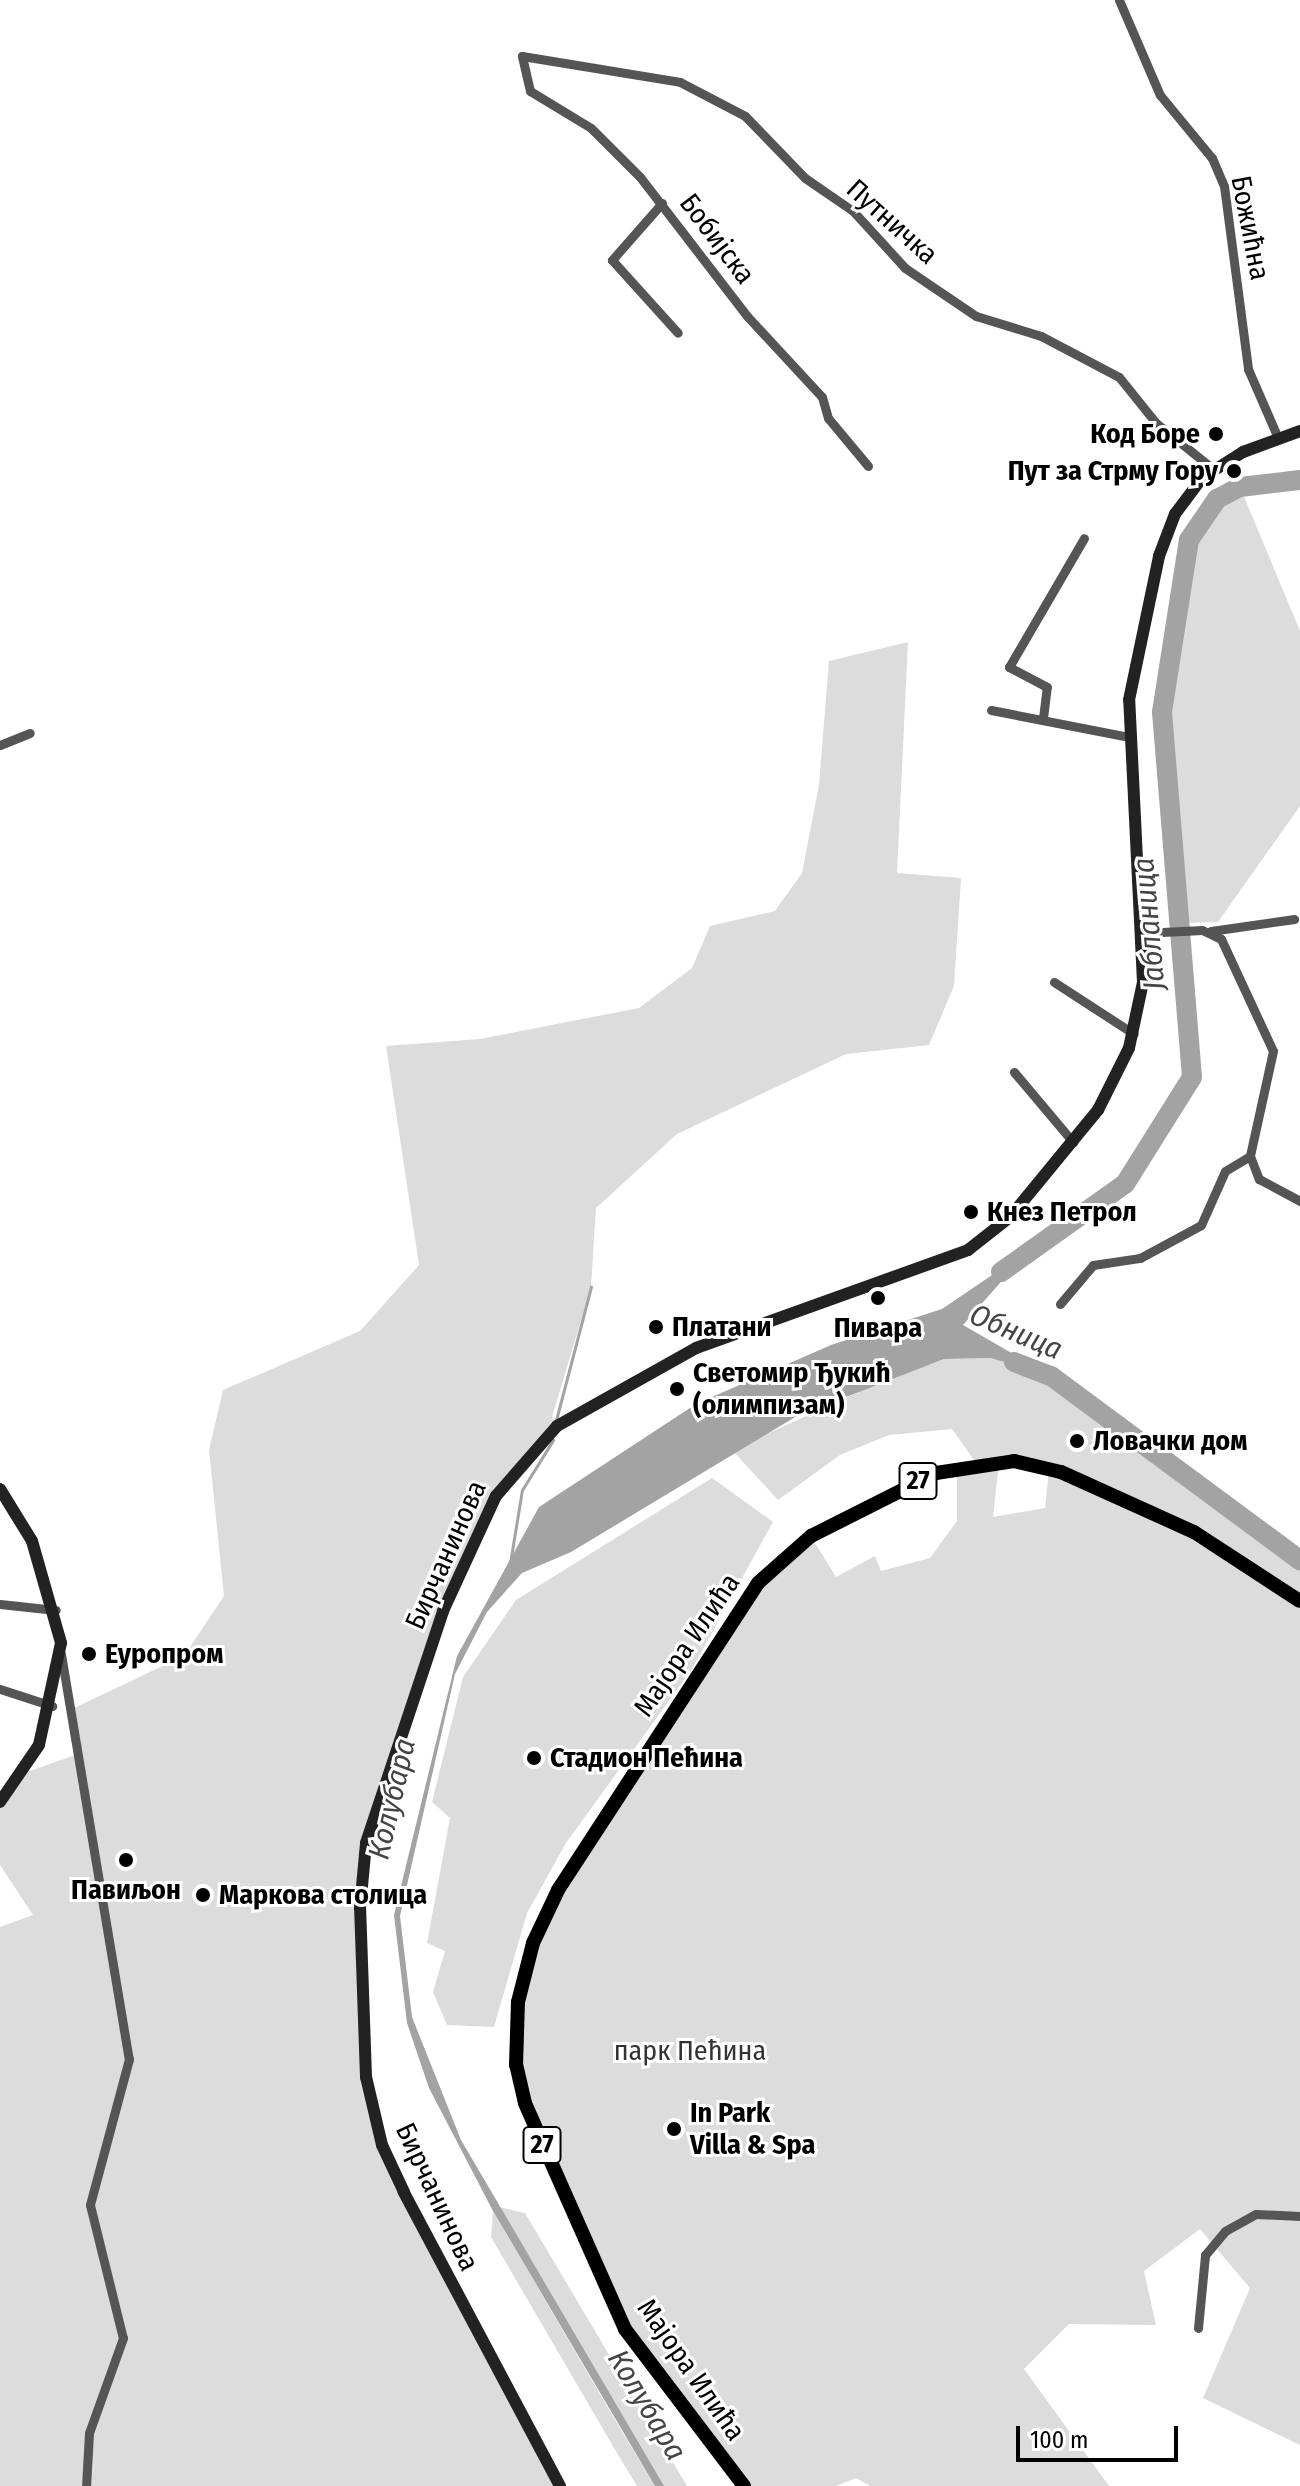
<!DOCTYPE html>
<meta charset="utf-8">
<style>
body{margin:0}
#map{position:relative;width:1300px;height:2486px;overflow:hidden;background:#fff;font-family:"Fira Sans Condensed",sans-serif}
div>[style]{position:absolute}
.green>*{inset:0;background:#dcdcdc}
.water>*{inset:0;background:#a3a3a3}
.stream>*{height:3px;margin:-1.5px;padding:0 1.5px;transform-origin:1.5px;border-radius:1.5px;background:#a3a3a3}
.river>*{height:20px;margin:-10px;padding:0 10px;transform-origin:10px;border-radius:10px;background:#a3a3a3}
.street>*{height:9px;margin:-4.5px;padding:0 4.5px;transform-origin:4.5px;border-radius:4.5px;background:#555}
.secondary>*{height:12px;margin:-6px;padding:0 6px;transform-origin:6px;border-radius:6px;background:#222}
.primary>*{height:14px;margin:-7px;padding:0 7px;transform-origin:7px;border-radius:7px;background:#000}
.dots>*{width:22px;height:22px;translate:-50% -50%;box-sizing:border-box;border:4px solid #fff;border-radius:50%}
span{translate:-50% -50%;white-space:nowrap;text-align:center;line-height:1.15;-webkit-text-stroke:6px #fff;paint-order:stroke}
.shield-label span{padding:2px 6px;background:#fff;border:2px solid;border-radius:6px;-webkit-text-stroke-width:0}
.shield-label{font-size:26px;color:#000;font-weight:700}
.street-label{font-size:28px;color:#000}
.poi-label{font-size:28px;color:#000;font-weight:700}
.right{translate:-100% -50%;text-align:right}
.left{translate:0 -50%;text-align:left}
.park-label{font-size:28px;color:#333}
.water-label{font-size:30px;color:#444;font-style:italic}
.scale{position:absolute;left:1016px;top:2426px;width:162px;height:36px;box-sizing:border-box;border:4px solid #000;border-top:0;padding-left:10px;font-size:24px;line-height:28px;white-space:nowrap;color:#000;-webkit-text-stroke:6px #fff;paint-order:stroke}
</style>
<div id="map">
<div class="green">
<div style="clip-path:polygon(1240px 487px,1300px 631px,1300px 806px,1218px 922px,1179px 923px,1162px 712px,1189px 540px,1217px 499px)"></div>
<div style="clip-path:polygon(908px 642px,897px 873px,961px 878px,954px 986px,929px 1045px,846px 1054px,677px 1134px,596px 1208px,591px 1287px,552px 1417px,557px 1426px,523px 1458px,456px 1579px,362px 1872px,366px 2077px,382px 2145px,560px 2486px,0 2486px,0 1927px,33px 1915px,0 1865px,0 1802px,24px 1773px,81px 1753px,74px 1708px,184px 1656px,224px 1596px,209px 1450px,223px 1390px,360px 1331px,419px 1265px,386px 1046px,480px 1039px,639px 1008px,692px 968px,710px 926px,775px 911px,802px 873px,819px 785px,829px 661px)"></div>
<div style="clip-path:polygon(evenodd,990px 1358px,1048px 1374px,1300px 1560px,1300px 2445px,1203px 2398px,1250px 2288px,1200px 2229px,1144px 2271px,1156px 2325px,1069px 2324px,1024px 2369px,1109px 2486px,870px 2486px,856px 2478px,836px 2486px,744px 2486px,625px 2329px,524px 2103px,515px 2035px,542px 1921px,762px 1578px,811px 1536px,836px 1577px,875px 1556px,881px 1571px,930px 1558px,957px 1521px,957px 1466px,976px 1463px,952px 1429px,889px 1435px,840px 1455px,778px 1500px,732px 1450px,887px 1379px,944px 1359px,990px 1358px,999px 1462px,1049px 1469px,1045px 1508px,993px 1517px,999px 1462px)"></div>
<div style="clip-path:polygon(712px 1478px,773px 1522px,692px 1669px,566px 1843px,527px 1913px,494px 2027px,447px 2025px,433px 1992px,445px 1951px,427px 1943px,450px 1818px,432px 1802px,463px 1677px,516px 1600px)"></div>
<div style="clip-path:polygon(499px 2207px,525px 2213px,687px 2486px,664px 2486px,658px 2479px)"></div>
<div style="clip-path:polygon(493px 2211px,618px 2425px,655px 2486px,637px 2486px,617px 2453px,491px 2237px)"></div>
</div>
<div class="water">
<div style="clip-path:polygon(1029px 1250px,963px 1325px,1048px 1374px,990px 1358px,944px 1359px,797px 1416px,571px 1552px,522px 1573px,487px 1612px,455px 1674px,400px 1916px,412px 2017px,461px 2140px,664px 2486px,655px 2486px,493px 2211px,429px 2088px,407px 2023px,394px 1915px,457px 1656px,539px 1507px,696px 1404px,831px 1345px,942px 1309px)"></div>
</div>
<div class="stream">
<div style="left:555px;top:1424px;width:142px;rotate:-75.3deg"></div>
<div style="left:510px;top:1563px;width:74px;rotate:-80.7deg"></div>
<div style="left:522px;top:1490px;width:59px;rotate:-58.2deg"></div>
</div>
<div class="river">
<div style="left:1001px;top:1272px;width:152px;rotate:-35.4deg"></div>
<div style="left:1125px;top:1184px;width:126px;rotate:-57.9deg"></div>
<div style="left:1192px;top:1077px;width:366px;rotate:-94.7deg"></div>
<div style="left:1162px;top:712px;width:174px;rotate:-81.1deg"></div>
<div style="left:1189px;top:540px;width:50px;rotate:-55.7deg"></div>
<div style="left:1217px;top:499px;width:26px;rotate:-28deg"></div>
<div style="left:1240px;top:487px;width:60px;rotate:-6.7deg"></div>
<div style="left:1014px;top:1362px;width:40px;rotate:21deg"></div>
<div style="left:1051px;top:1376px;width:310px;rotate:36.5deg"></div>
</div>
<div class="street">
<div style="left:1119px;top:0;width:103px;rotate:66.7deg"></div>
<div style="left:1160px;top:95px;width:82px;rotate:50.5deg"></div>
<div style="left:1212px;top:158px;width:30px;rotate:67deg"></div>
<div style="left:1224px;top:186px;width:185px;rotate:82.5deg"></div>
<div style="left:1248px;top:369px;width:75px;rotate:66.5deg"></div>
<div style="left:662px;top:203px;width:76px;rotate:131.3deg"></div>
<div style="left:612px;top:260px;width:98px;rotate:47.9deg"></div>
<div style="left:868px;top:466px;width:62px;rotate:-129.8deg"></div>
<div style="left:828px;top:418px;width:22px;rotate:-106deg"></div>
<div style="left:822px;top:397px;width:110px;rotate:-132.8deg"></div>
<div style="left:747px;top:316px;width:175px;rotate:-127.6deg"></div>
<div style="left:640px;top:177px;width:69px;rotate:-135deg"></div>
<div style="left:591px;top:128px;width:71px;rotate:-148.8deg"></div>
<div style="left:530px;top:91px;width:36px;rotate:-103deg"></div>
<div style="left:522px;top:56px;width:160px;rotate:9.3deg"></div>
<div style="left:680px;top:82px;width:73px;rotate:27.6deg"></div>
<div style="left:745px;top:116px;width:86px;rotate:45.9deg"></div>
<div style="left:805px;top:178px;width:58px;rotate:34.5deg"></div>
<div style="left:853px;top:211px;width:77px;rotate:47.6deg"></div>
<div style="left:905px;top:268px;width:86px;rotate:34.1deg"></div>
<div style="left:976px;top:316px;width:68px;rotate:17.1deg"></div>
<div style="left:1041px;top:336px;width:88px;rotate:27.7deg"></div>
<div style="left:1119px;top:377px;width:59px;rotate:51.2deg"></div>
<div style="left:1156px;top:423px;width:73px;rotate:38.9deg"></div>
<div style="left:991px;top:710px;width:140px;rotate:11.1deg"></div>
<div style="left:1043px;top:718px;width:31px;rotate:-83deg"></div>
<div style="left:1047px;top:687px;width:43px;rotate:-152.2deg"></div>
<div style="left:1009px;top:667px;width:149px;rotate:-59.8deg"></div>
<div style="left:0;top:745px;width:32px;rotate:-22deg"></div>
<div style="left:1211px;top:931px;width:84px;rotate:-8.2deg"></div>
<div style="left:1143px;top:933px;width:59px;rotate:-2.9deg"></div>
<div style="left:1202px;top:930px;width:21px;rotate:25deg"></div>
<div style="left:1221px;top:939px;width:123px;rotate:65.1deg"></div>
<div style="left:1273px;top:1051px;width:107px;rotate:102.4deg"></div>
<div style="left:1250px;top:1156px;width:25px;rotate:69deg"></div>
<div style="left:1259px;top:1179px;width:47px;rotate:28.2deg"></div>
<div style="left:1054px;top:982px;width:95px;rotate:33deg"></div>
<div style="left:1014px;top:1072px;width:92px;rotate:49.9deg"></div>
<div style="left:1060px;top:1304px;width:51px;rotate:-49.8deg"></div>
<div style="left:1093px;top:1265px;width:48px;rotate:-8.5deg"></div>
<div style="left:1140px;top:1258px;width:69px;rotate:-28.4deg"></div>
<div style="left:1201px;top:1225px;width:59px;rotate:-66deg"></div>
<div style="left:1225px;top:1171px;width:29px;rotate:-31deg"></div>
<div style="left:0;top:1604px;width:56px;rotate:6.1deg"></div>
<div style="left:61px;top:1654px;width:411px;rotate:80.5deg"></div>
<div style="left:129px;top:2059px;width:151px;rotate:105deg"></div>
<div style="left:90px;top:2205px;width:137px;rotate:76.1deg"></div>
<div style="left:123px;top:2338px;width:101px;rotate:109.7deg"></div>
<div style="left:89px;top:2433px;width:53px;rotate:93.2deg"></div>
<div style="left:0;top:1689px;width:55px;rotate:18.1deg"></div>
<div style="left:1198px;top:2328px;width:73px;rotate:-84.5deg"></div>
<div style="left:1205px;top:2255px;width:31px;rotate:-50deg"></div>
<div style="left:1225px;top:2231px;width:35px;rotate:-29deg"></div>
<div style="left:1256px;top:2214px;width:44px;rotate:2.6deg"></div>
</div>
<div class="secondary">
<div style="left:0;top:1489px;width:61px;rotate:58.4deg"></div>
<div style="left:32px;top:1541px;width:106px;rotate:74.1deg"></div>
<div style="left:61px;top:1643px;width:104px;rotate:102.2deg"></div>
<div style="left:39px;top:1745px;width:69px;rotate:124.4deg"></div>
<div style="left:560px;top:2486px;width:333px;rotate:-118deg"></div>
<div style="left:404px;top:2192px;width:52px;rotate:-115.1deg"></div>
<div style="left:382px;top:2145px;width:70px;rotate:-103.2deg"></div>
<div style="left:366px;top:2077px;width:169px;rotate:-92deg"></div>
<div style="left:360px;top:1908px;width:65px;rotate:-84.7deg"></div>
<div style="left:366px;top:1843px;width:244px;rotate:-71.6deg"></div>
<div style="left:443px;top:1611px;width:127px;rotate:-65.3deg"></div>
<div style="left:496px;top:1496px;width:93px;rotate:-48.9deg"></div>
<div style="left:557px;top:1426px;width:159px;rotate:-29.3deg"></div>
<div style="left:696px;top:1348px;width:289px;rotate:-19.8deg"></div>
<div style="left:968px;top:1250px;width:53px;rotate:-38.2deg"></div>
<div style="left:1010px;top:1217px;width:139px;rotate:-50.6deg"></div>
<div style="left:1098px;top:1110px;width:69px;rotate:-63.4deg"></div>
<div style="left:1129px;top:1048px;width:67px;rotate:-78deg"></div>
<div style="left:1143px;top:982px;width:282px;rotate:-92.8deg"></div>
<div style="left:1129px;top:700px;width:147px;rotate:-78.2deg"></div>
<div style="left:1159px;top:556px;width:45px;rotate:-69.1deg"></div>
<div style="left:1175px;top:514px;width:45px;rotate:-53.1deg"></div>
<div style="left:1202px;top:478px;width:49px;rotate:-32.4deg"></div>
<div style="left:1243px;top:452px;width:61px;rotate:-20.2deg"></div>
</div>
<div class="primary">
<div style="left:744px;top:2486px;width:197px;rotate:-127.2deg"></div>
<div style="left:625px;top:2329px;width:247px;rotate:-113.9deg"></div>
<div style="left:525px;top:2103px;width:39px;rotate:-103deg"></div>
<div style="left:516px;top:2065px;width:63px;rotate:-88.2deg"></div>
<div style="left:518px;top:2002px;width:61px;rotate:-75.7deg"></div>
<div style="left:533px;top:1943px;width:59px;rotate:-64.7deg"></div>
<div style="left:558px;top:1890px;width:366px;rotate:-56.9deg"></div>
<div style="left:758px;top:1583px;width:71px;rotate:-41.6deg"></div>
<div style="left:811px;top:1536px;width:140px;rotate:-26.7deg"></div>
<div style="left:936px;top:1473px;width:79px;rotate:-8.7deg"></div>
<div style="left:1014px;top:1461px;width:48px;rotate:13.2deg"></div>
<div style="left:1061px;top:1472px;width:146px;rotate:24.3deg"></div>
<div style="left:1194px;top:1532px;width:126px;rotate:33.1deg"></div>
</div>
<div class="dots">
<div style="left:1216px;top:434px;background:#000"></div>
<div style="left:1234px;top:471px;background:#000"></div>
<div style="left:971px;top:1212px;background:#000"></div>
<div style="left:878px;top:1298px;background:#000"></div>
<div style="left:656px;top:1327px;background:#000"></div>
<div style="left:677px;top:1389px;background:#000"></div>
<div style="left:1077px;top:1441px;background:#000"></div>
<div style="left:89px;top:1654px;background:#000"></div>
<div style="left:534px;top:1758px;background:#000"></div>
<div style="left:126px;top:1860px;background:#000"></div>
<div style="left:203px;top:1895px;background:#000"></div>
<div style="left:674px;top:2129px;background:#000"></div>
</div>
<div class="shield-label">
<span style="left:918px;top:1481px">27</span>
<span style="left:542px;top:2145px">27</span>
</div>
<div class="street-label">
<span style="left:892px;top:222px;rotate:42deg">Путничка</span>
<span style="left:1250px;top:228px;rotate:79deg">Божићна</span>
<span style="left:717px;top:239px;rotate:53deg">Бобијска</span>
<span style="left:446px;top:1555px;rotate:-66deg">Бирчанинова</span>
<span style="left:687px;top:1645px;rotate:-56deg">Мајора Илића</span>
<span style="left:437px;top:2197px;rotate:65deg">Бирчанинова</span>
<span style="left:691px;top:2370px;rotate:55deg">Мајора Илића</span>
</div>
<div class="poi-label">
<span class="right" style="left:1200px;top:434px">Код Боре</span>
<span class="right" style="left:1218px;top:471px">Пут за Стрму Гору</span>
<span class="left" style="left:987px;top:1212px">Кнез Петрол</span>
<span class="left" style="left:672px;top:1327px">Платани</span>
<span style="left:878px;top:1328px">Пивара</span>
<span class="left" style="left:693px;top:1389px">Светомир Ђукић<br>(олимпизам)</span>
<span class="left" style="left:1093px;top:1441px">Ловачки дом</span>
<span class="left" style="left:105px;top:1654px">Еуропром</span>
<span class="left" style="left:550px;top:1758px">Стадион Пећина</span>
<span style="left:126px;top:1890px">Павиљон</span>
<span class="left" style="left:219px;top:1895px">Маркова столица</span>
<span class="left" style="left:690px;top:2129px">In Park<br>Villa &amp; Spa</span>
</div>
<div class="park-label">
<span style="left:690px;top:2051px">парк Пећина</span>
</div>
<div class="water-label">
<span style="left:1149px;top:924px;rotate:-95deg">Јабланица</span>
<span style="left:1016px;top:1332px;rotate:23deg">Обница</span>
<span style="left:392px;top:1799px;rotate:-77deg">Колубара</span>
<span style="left:647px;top:2405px;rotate:59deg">Колубара</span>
</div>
<div class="scale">100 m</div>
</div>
